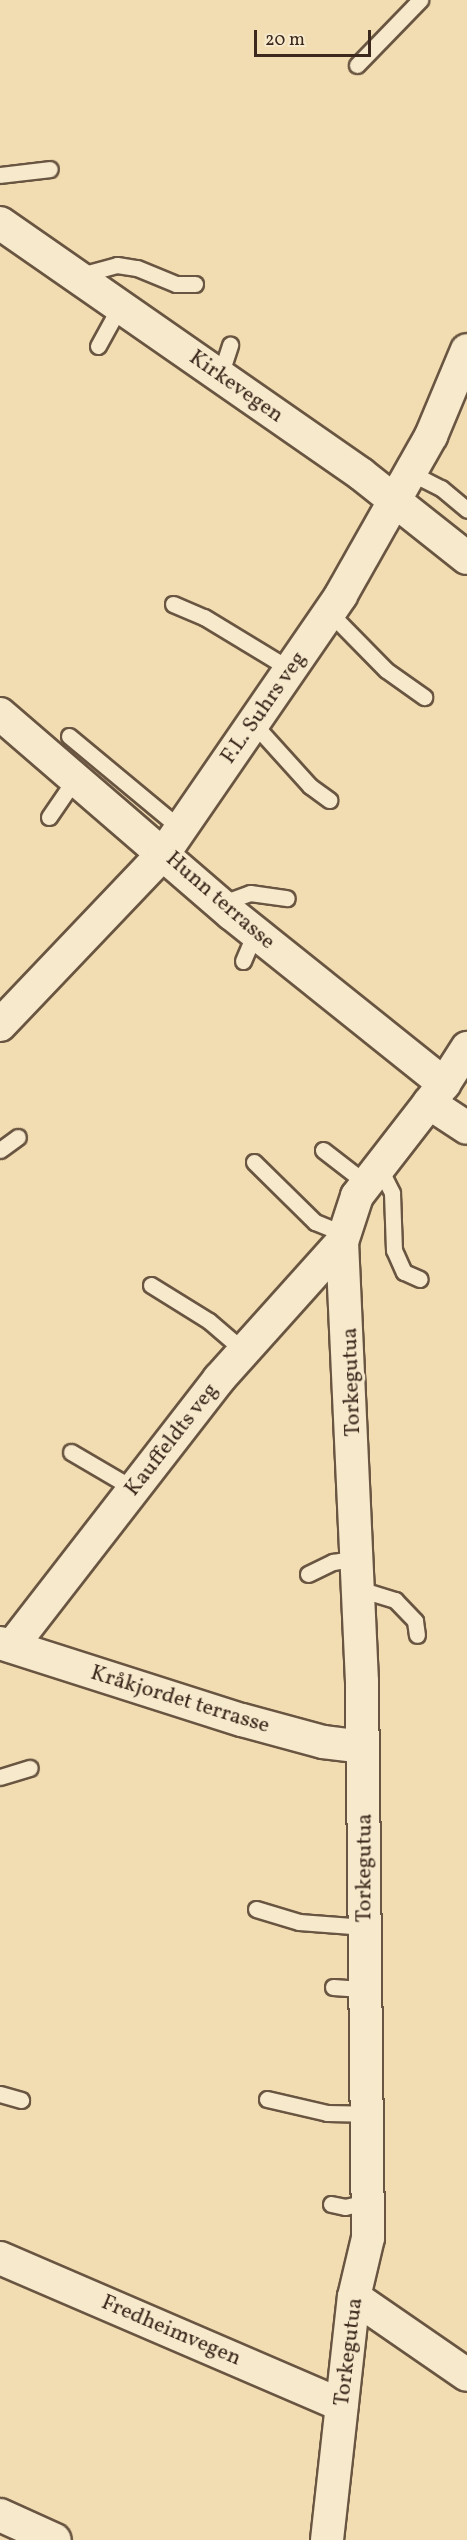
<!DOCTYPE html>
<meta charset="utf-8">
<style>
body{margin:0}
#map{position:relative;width:467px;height:2540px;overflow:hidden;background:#f1ddb1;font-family:Vollkorn,serif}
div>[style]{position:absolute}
.roads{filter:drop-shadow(2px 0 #695541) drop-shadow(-2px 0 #695541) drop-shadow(0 2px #695541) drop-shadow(0 -2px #695541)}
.service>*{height:15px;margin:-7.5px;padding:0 7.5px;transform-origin:7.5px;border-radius:7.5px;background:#f6e9cc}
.minor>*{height:32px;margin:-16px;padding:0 16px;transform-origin:16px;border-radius:16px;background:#f6e9cc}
span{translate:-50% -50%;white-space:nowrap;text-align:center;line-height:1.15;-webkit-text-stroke:6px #f6e9cc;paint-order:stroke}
.street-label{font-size:22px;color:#3c281c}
.scale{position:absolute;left:254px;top:30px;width:117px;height:27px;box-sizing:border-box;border:3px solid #3c281c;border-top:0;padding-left:8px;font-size:18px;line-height:21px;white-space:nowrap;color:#3c281c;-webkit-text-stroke:4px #f6e9cc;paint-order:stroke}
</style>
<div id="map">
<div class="roads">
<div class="service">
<div style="left:357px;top:65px;width:91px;rotate:-45.9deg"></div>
<div style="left:0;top:175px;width:50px;rotate:-6.8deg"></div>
<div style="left:77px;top:276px;width:41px;rotate:-15.4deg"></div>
<div style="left:117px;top:265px;width:20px;rotate:9deg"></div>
<div style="left:137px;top:268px;width:42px;rotate:22.3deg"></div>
<div style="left:176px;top:284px;width:19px"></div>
<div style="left:98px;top:346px;width:46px;rotate:-61.2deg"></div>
<div style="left:220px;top:376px;width:33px;rotate:-72deg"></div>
<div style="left:411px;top:473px;width:34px;rotate:27deg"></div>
<div style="left:441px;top:488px;width:34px;rotate:40deg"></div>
<div style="left:173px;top:604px;width:34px;rotate:23deg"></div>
<div style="left:204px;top:617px;width:100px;rotate:31.2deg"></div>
<div style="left:329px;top:612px;width:81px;rotate:45.5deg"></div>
<div style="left:386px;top:670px;width:47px;rotate:35.4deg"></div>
<div style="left:253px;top:723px;width:85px;rotate:47.9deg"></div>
<div style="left:310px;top:786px;width:24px;rotate:36deg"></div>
<div style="left:69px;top:736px;width:146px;rotate:39.7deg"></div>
<div style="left:49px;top:817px;width:46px;rotate:-55.6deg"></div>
<div style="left:220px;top:904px;width:32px;rotate:-20deg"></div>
<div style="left:250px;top:893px;width:37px;rotate:8deg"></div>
<div style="left:243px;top:961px;width:30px;rotate:-67deg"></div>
<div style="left:0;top:1150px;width:22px;rotate:-36deg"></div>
<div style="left:323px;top:1150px;width:56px;rotate:37.7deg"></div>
<div style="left:254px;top:1162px;width:86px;rotate:44.5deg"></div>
<div style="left:315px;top:1222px;width:32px;rotate:22deg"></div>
<div style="left:379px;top:1167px;width:29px;rotate:63deg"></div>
<div style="left:392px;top:1193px;width:57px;rotate:88deg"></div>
<div style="left:394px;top:1250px;width:24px;rotate:66deg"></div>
<div style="left:404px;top:1272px;width:17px;rotate:24deg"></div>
<div style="left:151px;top:1285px;width:68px;rotate:31.8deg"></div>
<div style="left:209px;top:1321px;width:46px;rotate:40.6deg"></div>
<div style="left:71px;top:1452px;width:73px;rotate:30.4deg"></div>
<div style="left:308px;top:1574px;width:28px;rotate:-26deg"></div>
<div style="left:333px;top:1562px;width:25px;rotate:-9deg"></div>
<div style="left:359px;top:1589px;width:38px;rotate:17deg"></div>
<div style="left:395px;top:1600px;width:29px;rotate:46deg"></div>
<div style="left:415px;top:1621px;width:14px;rotate:82deg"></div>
<div style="left:0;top:1777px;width:31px;rotate:-17deg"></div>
<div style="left:256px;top:1909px;width:45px;rotate:16.8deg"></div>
<div style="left:299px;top:1922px;width:66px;rotate:4.3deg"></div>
<div style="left:333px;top:1987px;width:32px;rotate:4deg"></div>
<div style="left:0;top:2094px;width:22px;rotate:16deg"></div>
<div style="left:267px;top:2099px;width:62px;rotate:13.1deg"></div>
<div style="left:327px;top:2113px;width:39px;rotate:1deg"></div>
<div style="left:331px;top:2204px;width:14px;rotate:12deg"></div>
<div style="left:345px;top:2207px;width:23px;rotate:-13deg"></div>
</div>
<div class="minor">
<div style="left:0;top:223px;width:440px;rotate:34.8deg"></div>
<div style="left:361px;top:474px;width:135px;rotate:38.4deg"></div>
<div style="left:0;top:714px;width:306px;rotate:40.8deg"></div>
<div style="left:232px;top:914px;width:272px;rotate:38.7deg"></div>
<div style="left:0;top:1025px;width:238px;rotate:-46.4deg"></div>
<div style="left:164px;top:853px;width:313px;rotate:-55.5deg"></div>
<div style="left:341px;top:595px;width:183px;rotate:-60.5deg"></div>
<div style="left:431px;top:436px;width:93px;rotate:-67.3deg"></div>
<div style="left:429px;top:1103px;width:45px;rotate:33.3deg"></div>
<div style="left:0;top:1643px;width:254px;rotate:17.7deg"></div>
<div style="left:242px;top:1720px;width:84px;rotate:15.2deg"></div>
<div style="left:323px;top:1742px;width:40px;rotate:7.1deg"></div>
<div style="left:12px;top:1646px;width:338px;rotate:-52.2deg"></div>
<div style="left:219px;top:1379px;width:184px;rotate:-48.1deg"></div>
<div style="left:0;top:2258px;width:372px;rotate:23.3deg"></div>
<div style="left:354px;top:2297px;width:137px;rotate:34.6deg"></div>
<div style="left:0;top:2515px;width:60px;rotate:24.4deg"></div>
<div style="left:327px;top:2540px;width:244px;rotate:-83.7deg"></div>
<div style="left:354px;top:2297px;width:61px;rotate:-76.7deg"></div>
<div style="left:368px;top:2238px;width:556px;rotate:-90.62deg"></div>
<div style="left:362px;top:1682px;width:440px;rotate:-92.6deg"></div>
<div style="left:342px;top:1242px;width:48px;rotate:-71.9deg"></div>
<div style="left:357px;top:1196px;width:142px;rotate:-52.2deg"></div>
<div style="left:444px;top:1084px;width:43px;rotate:-57.4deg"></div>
</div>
</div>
<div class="street-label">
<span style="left:236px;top:387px;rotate:35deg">Kirkevegen</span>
<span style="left:264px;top:708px;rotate:-55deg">F.L. Suhrs veg</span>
<span style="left:220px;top:901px;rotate:41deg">Hunn terrasse</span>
<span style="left:352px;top:1382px;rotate:-92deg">Torkegutua</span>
<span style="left:172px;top:1440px;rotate:-52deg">Kauffeldts veg</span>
<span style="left:180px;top:1700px;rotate:17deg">Kråkjordet terrasse</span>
<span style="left:365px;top:1868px;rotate:-90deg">Torkegutua</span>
<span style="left:171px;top:2331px;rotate:23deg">Fredheimvegen</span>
<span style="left:349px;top:2352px;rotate:-83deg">Torkegutua</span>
</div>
<div class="scale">20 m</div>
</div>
